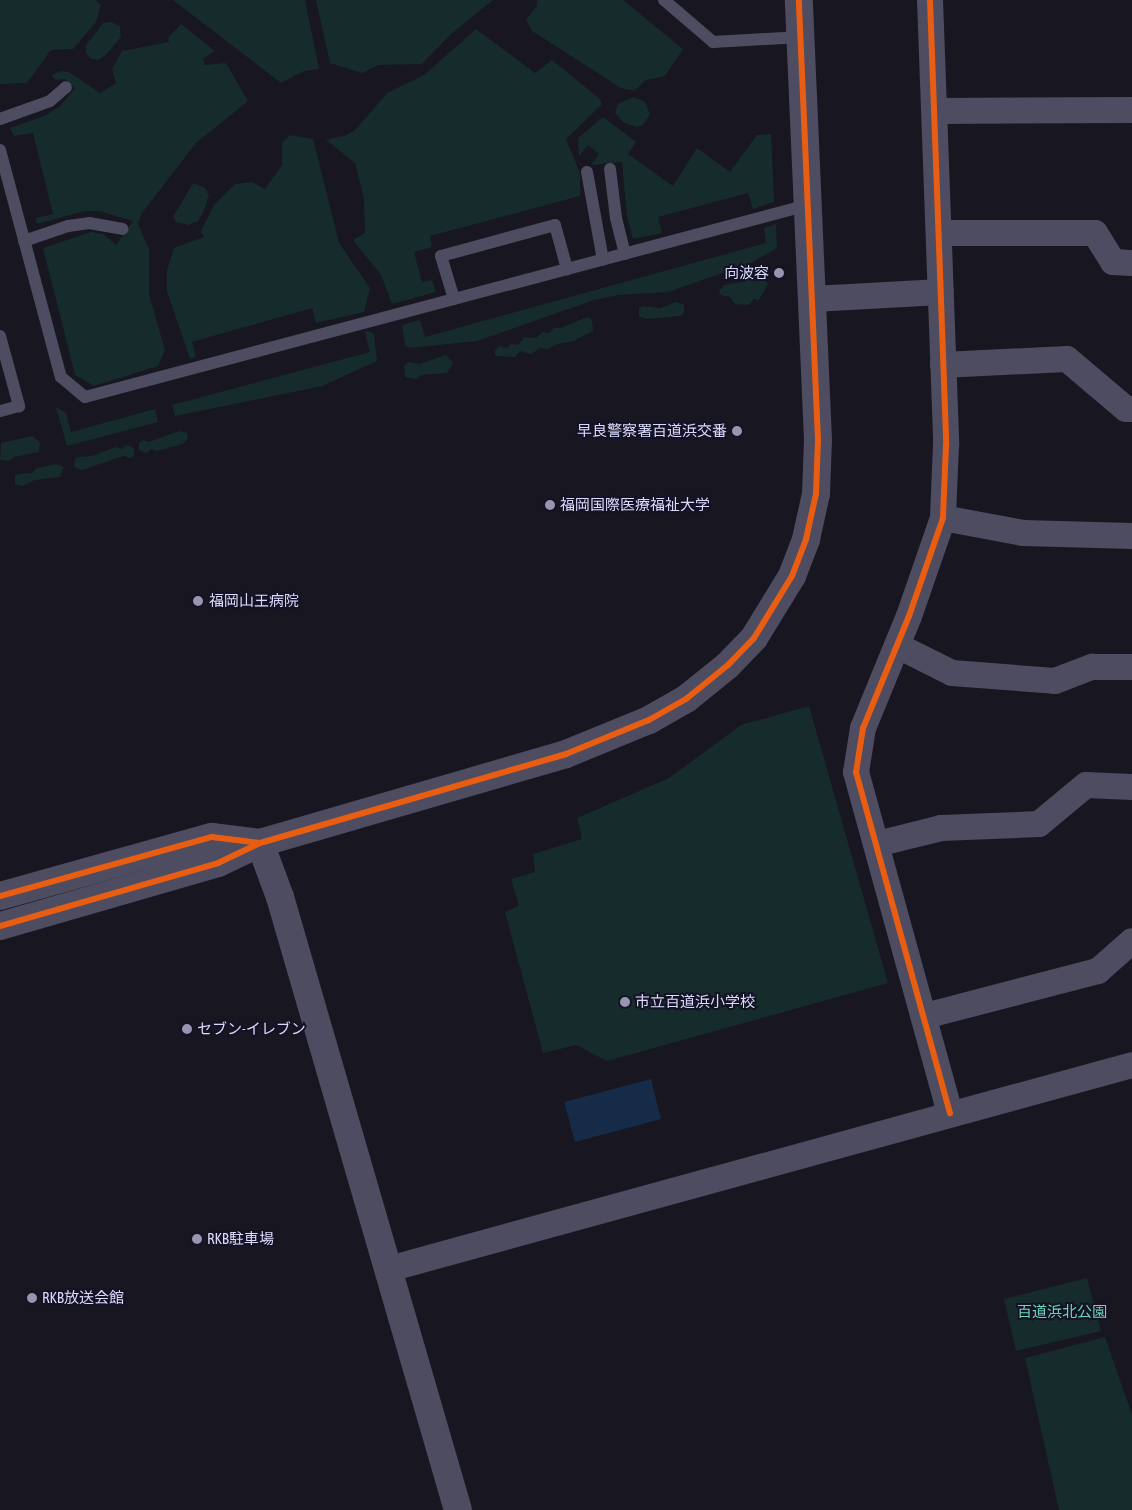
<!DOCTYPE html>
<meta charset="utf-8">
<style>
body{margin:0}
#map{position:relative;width:1132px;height:1510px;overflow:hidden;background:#181621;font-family:"Asap Condensed","Noto Sans JP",sans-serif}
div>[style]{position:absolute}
.green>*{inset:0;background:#162b2b}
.water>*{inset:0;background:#162b47}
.service>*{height:12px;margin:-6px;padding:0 6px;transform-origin:6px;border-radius:6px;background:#4d4c60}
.minor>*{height:26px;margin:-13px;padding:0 13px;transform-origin:13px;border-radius:13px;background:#4d4c60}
.tertiary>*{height:28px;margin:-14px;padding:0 14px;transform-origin:14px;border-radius:14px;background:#4d4c60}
.cycleway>*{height:6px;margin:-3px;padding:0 3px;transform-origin:3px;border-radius:3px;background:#e95d12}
.dots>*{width:14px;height:14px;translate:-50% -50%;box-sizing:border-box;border:2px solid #141225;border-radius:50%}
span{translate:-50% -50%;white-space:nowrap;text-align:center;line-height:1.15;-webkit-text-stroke:4px #141225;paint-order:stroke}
.poi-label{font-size:15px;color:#dcdafb}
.right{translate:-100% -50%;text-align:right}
.left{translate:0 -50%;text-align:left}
.park-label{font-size:15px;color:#6dd4b5}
</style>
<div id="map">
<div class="green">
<div style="clip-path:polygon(0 0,96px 0,101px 5px,96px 22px,73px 49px,51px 50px,27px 83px,0 84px)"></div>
<div style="clip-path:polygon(173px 0,305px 0,319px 69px,304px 71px,281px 83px)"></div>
<div style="clip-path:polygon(316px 0,493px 0,450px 35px,422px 64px,378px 65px,362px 73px,330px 63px)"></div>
<div style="clip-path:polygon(537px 0,623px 0,683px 49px,665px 76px,646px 80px,634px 91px,621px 88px,532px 31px,526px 20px,537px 6px)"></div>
<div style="clip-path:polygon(111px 22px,120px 26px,121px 37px,106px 55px,98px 60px,91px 59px,86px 53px,86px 45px,103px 23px)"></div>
<div style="clip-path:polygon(181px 24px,215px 51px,203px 59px,205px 65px,226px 63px,248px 101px,196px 143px,142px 213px,138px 224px,149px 249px,149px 294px,165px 350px,158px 366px,94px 386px,75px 375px,43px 248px,91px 232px,103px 234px,116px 245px,133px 221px,99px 211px,85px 211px,37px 224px,36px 218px,53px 214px,33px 133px,14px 136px,10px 128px,44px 116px,59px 107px,75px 88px,64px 79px,55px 80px,52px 75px,60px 71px,69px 72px,100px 93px,116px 83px,112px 69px,122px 51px,169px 42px,168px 38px)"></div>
<div style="clip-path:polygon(476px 29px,535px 73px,552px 60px,600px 99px,602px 104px,566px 139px,580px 173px,580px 196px,430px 236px,432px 247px,414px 252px,422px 282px,432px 280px,436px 292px,392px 304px,381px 275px,353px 240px,365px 233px,364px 199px,355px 163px,326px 140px,347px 135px,356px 129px,387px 93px,424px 75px)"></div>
<div style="clip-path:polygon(633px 97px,645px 102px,650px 114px,643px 125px,637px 127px,624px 123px,615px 113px,618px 104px)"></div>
<div style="clip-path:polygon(603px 117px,636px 142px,628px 154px,673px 186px,697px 148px,730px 172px,757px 135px,771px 134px,774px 202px,753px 209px,748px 193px,658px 217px,662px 233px,633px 239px,627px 217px,622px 162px,591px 165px,599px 154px,588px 145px,579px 156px,578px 138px)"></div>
<div style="clip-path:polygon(290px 135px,313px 139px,339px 243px,370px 288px,364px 312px,316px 323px,312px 308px,192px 342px,196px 357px,190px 359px,167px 291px,167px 270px,174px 248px,204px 237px,201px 231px,214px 205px,235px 184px,252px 182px,265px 189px,282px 165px,282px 143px)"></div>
<div style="clip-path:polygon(193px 183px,205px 188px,209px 195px,203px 213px,198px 221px,188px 225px,176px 222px,173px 217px)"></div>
<div style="clip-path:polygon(776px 224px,777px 248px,751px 263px,668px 292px,618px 295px,594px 300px,477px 341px,410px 348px,405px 345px,402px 325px,420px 320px,425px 337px,766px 243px,764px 228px)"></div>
<div style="clip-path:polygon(753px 276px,763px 278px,768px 284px,759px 300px,754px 299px,749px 305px,735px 304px,730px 297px,721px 295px,719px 291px,724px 285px,741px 282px)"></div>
<div style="clip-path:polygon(676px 302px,684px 305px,684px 313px,680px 316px,647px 319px,639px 317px,639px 308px,643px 306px,660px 308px)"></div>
<div style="clip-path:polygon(587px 317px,592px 320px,593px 331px,573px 341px,554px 345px,549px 349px,540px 348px,531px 354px,520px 351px,515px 357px,496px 356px,494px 352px,499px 346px,507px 348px,511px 344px,518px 345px,524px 337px,537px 338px,542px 332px,549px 333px,554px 328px,561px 328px)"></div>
<div style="clip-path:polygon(368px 331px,374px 334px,377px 361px,322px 386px,175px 416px,172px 405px,370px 352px,365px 333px)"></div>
<div style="clip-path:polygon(446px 355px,453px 363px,447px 373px,421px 375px,416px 379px,405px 377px,404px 366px,409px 362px,419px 364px)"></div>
<div style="clip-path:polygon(56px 407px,66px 413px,71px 432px,155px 409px,158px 422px,67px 446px)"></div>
<div style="clip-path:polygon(179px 431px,187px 433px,188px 438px,183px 444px,157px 451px,151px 449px,147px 453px,139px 450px,139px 443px,143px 440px,149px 442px)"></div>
<div style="clip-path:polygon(32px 436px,40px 442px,39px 452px,14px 457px,9px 461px,0 460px,1px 443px)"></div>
<div style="clip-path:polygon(126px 445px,134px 448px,134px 456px,130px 458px,123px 456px,82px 470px,74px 467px,75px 459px,78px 457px,92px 456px,115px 447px,122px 449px)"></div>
<div style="clip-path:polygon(56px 464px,64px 467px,60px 477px,35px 480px,22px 486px,15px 484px,15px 476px,18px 474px,32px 473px,37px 468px)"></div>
<div style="clip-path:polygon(809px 706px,888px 983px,607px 1061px,576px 1045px,543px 1053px,505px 912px,519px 906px,511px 879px,535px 872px,533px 854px,582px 839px,577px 818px,669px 778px,741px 725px)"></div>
<div style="clip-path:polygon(1087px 1278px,1101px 1331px,1016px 1351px,1004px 1299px)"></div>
<div style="clip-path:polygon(1105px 1337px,1132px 1415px,1132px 1510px,1059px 1510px,1025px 1358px)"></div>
</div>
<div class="water">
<div style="clip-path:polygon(651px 1079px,661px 1119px,575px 1142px,564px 1102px)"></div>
</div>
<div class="service">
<div style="left:664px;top:0;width:65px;rotate:40.6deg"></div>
<div style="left:713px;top:42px;width:87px;rotate:-3.3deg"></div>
<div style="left:0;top:119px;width:53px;rotate:-19.8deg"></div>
<div style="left:50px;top:101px;width:21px;rotate:-41deg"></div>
<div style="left:0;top:150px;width:235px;rotate:75deg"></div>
<div style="left:61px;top:377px;width:31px;rotate:40deg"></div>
<div style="left:85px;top:397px;width:748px;rotate:-14.87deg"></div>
<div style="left:610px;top:169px;width:49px;rotate:83deg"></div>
<div style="left:616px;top:218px;width:37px;rotate:76deg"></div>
<div style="left:587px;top:172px;width:89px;rotate:79.7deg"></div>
<div style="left:24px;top:241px;width:46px;rotate:-18.8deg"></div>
<div style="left:68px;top:226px;width:21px;rotate:-8deg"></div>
<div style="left:89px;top:223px;width:34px;rotate:10deg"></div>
<div style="left:454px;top:299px;width:45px;rotate:-106.8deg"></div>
<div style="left:441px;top:256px;width:118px;rotate:-15.2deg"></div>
<div style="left:555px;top:225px;width:46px;rotate:74.7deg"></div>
<div style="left:0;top:336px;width:73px;rotate:74.8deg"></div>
<div style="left:19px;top:406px;width:20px;rotate:165deg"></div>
</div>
<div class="minor">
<div style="left:930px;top:0;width:445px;rotate:87.9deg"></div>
<div style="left:946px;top:445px;width:73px;rotate:92.4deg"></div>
<div style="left:943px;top:518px;width:104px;rotate:109.1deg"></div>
<div style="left:909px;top:616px;width:121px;rotate:112.3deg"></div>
<div style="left:863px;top:728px;width:45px;rotate:99deg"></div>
<div style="left:856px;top:772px;width:354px;rotate:74.6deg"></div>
<div style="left:935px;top:111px;width:197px;rotate:-0.3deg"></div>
<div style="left:939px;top:233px;width:156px"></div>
<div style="left:1095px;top:233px;width:34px;rotate:58deg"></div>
<div style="left:1113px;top:262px;width:19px;rotate:3deg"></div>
<div style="left:813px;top:299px;width:128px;rotate:-3.1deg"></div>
<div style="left:943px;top:365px;width:124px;rotate:-2.8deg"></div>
<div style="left:1067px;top:359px;width:77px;rotate:40.3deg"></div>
<div style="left:1126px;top:409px;width:6px"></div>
<div style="left:943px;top:518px;width:81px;rotate:10.6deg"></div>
<div style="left:1023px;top:533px;width:109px;rotate:1.6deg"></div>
<div style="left:898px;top:646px;width:60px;rotate:26.6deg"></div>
<div style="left:952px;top:673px;width:103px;rotate:4.4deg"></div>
<div style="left:1055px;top:681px;width:40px;rotate:-21deg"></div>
<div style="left:1092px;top:667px;width:40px"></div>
<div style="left:877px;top:844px;width:66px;rotate:-14deg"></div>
<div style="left:941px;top:828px;width:98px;rotate:-2.3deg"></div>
<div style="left:1039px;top:824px;width:61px;rotate:-39.7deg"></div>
<div style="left:1086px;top:785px;width:46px;rotate:2.5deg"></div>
<div style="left:925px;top:1016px;width:179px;rotate:-14.6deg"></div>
<div style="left:1098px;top:971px;width:45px;rotate:-41.4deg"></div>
<div style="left:389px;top:1269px;width:770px;rotate:-15.35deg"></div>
</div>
<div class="tertiary">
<div style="left:260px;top:843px;width:58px;rotate:69.7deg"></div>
<div style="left:280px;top:897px;width:638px;rotate:73.81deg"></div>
<div style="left:0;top:896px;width:220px;rotate:-15.6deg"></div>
<div style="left:212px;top:837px;width:48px;rotate:7.1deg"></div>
<div style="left:0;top:926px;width:227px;rotate:-16.1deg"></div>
<div style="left:218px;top:863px;width:47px;rotate:-25.5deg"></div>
<div style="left:260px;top:843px;width:319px;rotate:-16.2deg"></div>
<div style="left:566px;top:754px;width:90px;rotate:-22.3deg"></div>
<div style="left:649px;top:720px;width:43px;rotate:-29.6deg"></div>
<div style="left:686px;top:699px;width:54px;rotate:-39deg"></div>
<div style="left:728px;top:665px;width:37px;rotate:-46deg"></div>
<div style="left:754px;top:638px;width:73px;rotate:-58.5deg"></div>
<div style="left:792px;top:576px;width:40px;rotate:-69deg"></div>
<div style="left:806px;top:539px;width:46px;rotate:-77.5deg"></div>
<div style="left:816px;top:494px;width:54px;rotate:-87.9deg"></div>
<div style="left:818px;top:440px;width:440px;rotate:-92.5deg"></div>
</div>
<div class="cycleway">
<div style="left:930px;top:0;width:445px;rotate:87.9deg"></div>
<div style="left:946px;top:445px;width:73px;rotate:92.4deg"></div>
<div style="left:943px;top:518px;width:104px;rotate:109.1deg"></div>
<div style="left:909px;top:616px;width:121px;rotate:112.3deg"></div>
<div style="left:863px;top:728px;width:45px;rotate:99deg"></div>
<div style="left:856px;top:772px;width:354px;rotate:74.6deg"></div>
<div style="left:0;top:896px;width:220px;rotate:-15.6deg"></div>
<div style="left:212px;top:837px;width:48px;rotate:7.1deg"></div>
<div style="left:0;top:926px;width:227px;rotate:-16.1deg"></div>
<div style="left:218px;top:863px;width:47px;rotate:-25.5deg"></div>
<div style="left:260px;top:843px;width:319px;rotate:-16.2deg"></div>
<div style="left:566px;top:754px;width:90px;rotate:-22.3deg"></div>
<div style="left:649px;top:720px;width:43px;rotate:-29.6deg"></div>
<div style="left:686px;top:699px;width:54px;rotate:-39deg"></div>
<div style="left:728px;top:665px;width:37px;rotate:-46deg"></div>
<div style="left:754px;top:638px;width:73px;rotate:-58.5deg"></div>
<div style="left:792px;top:576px;width:40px;rotate:-69deg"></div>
<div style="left:806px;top:539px;width:46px;rotate:-77.5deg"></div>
<div style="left:816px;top:494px;width:54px;rotate:-87.9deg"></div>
<div style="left:818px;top:440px;width:440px;rotate:-92.5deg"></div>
</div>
<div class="dots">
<div style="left:779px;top:273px;background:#9795af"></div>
<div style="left:737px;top:431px;background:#9795af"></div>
<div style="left:550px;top:505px;background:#9795af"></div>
<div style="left:198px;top:601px;background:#9795af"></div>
<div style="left:625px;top:1002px;background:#9795af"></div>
<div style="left:187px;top:1029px;background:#9795af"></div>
<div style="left:197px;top:1239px;background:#9795af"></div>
<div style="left:32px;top:1298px;background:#9795af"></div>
</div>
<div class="poi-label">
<span class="right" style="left:769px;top:273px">向波容</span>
<span class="right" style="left:727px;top:431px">早良警察署百道浜交番</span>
<span class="left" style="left:560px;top:505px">福岡国際医療福祉大学</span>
<span class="left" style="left:209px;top:601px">福岡山王病院</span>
<span class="left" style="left:635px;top:1002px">市立百道浜小学校</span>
<span class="left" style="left:197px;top:1029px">セブン-イレブン</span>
<span class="left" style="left:207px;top:1239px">RKB駐車場</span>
<span class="left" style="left:42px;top:1298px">RKB放送会館</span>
</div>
<div class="park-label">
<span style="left:1062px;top:1312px">百道浜北公園</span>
</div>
</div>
